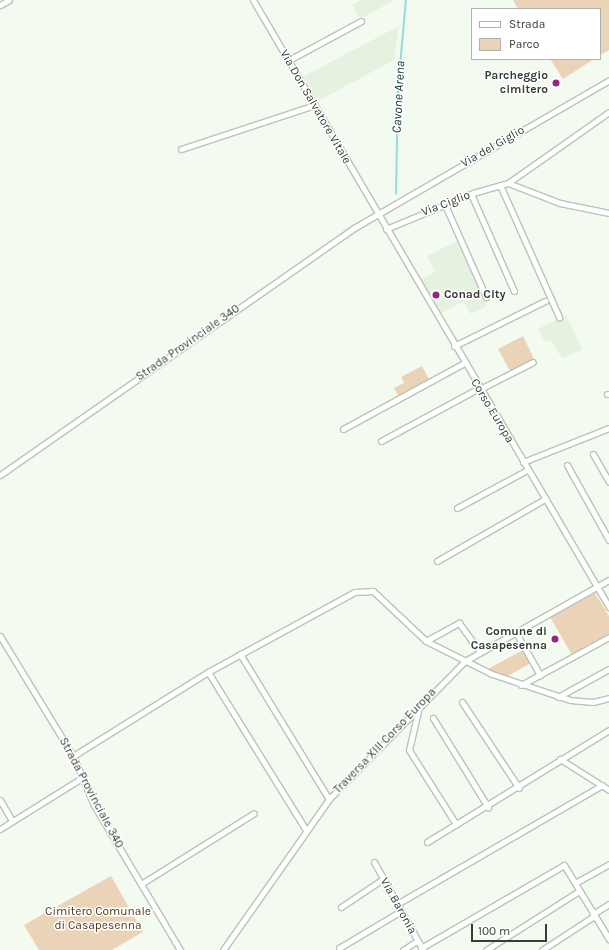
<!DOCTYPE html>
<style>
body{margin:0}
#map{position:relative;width:609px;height:950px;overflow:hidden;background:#f3fbf0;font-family:Karla,sans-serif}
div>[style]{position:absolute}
.built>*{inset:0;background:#e5f2e0}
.green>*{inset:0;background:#ebd3b7}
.stream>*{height:1.5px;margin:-0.75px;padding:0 0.75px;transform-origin:0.75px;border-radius:0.75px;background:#94dce1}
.roads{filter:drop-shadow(1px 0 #bbc3b8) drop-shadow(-1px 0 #bbc3b8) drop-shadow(0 1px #bbc3b8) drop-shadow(0 -1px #bbc3b8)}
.minor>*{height:5px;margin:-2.5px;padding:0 2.5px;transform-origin:2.5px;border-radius:2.5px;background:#fff}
.dots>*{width:11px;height:11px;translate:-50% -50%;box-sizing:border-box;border:2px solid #fff;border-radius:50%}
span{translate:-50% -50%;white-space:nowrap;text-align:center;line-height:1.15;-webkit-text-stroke:3px #fff;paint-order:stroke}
.poi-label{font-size:12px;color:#383c37;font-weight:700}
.right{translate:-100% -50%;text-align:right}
.left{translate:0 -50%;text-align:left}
.street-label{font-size:12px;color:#383c37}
.park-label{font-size:12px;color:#523916}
.water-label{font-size:13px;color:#0e3335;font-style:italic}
.legend{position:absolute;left:471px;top:8px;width:130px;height:52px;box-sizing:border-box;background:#fff;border:1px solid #afb1af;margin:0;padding:5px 7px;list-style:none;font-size:12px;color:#383c37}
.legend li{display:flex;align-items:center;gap:8px;height:20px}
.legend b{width:20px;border:1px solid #afb1af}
.scale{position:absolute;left:471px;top:924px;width:76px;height:18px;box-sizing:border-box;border:2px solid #383c37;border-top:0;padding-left:5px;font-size:12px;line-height:14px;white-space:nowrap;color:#383c37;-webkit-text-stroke:3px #fff;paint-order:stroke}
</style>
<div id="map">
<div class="built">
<div style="clip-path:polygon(361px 0,395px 0,360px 19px,352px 5px)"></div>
<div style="clip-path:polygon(399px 26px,394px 60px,318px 101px,304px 76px)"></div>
<div style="clip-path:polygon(457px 241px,487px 306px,471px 314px,463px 302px,440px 313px,420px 280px,435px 272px,427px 256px)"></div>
<div style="clip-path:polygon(566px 315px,583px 350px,562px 358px,550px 340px,545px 342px,538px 329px)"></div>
</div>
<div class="green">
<div style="clip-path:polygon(513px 0,609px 0,609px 50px,600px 55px,600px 9px,518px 9px)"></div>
<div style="clip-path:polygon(550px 59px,594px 59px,563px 79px)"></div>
<div style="clip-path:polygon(523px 336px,534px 359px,510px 371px,498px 349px)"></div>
<div style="clip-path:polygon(422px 366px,429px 379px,398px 396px,394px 388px,404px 383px,401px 377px)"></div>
<div style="clip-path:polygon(595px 593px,609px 616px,609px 635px,572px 655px,550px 617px)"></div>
<div style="clip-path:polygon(523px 650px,531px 663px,506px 677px,488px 669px)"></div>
<div style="clip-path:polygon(111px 876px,143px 932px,112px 950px,39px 950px,24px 925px)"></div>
</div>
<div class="stream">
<div style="left:396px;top:194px;width:105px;rotate:-88.9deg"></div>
<div style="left:398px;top:89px;width:89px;rotate:-84.9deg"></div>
</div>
<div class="roads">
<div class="minor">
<div style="left:253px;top:0;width:704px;rotate:59.61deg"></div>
<div style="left:0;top:5px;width:10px;rotate:-29deg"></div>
<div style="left:289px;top:60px;width:82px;rotate:-28.4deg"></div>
<div style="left:181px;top:149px;width:141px;rotate:-18.2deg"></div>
<div style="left:508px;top:183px;width:123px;rotate:-35.1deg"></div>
<div style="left:500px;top:185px;width:145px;rotate:65.9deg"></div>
<div style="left:471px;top:194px;width:106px;rotate:66.1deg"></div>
<div style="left:445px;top:205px;width:101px;rotate:66deg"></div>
<div style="left:386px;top:229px;width:94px;rotate:-22.5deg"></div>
<div style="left:473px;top:193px;width:36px;rotate:-16deg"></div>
<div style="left:508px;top:183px;width:56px;rotate:21deg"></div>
<div style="left:560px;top:203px;width:50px;rotate:11.5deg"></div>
<div style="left:454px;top:346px;width:102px;rotate:-26.3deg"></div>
<div style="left:480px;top:389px;width:59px;rotate:-27deg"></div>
<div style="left:607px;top:394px;width:2px"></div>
<div style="left:343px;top:429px;width:138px;rotate:-28.6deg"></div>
<div style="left:381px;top:441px;width:111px;rotate:-28.4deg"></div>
<div style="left:593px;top:454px;width:32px;rotate:60deg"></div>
<div style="left:523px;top:462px;width:92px;rotate:-21.6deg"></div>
<div style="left:567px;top:465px;width:86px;rotate:60.8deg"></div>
<div style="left:0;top:475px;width:432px;rotate:-34.9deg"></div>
<div style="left:354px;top:228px;width:295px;rotate:-30.1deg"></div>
<div style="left:457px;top:508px;width:80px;rotate:-28.5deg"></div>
<div style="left:437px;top:561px;width:125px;rotate:-29.9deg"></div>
<div style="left:515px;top:631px;width:51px;rotate:60.4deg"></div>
<div style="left:0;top:636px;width:140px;rotate:58.7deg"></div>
<div style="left:73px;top:756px;width:53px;rotate:66.8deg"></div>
<div style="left:94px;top:805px;width:169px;rotate:59.3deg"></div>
<div style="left:426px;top:641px;width:38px;rotate:-29deg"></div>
<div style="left:459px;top:623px;width:34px;rotate:54deg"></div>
<div style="left:240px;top:654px;width:170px;rotate:58.5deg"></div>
<div style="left:208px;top:672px;width:186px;rotate:58.2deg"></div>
<div style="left:521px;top:685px;width:100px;rotate:-28.6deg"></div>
<div style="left:558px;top:697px;width:58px;rotate:-28.8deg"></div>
<div style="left:462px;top:702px;width:103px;rotate:56.5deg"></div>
<div style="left:419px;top:707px;width:44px;rotate:103.1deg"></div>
<div style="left:409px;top:750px;width:88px;rotate:57.6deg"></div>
<div style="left:433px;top:718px;width:105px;rotate:58.3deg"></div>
<div style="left:73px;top:756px;width:159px;rotate:-31.9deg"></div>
<div style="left:208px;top:672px;width:167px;rotate:-28.6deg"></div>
<div style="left:355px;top:592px;width:18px;rotate:-3deg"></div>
<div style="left:373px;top:591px;width:73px;rotate:43.3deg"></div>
<div style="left:426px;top:641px;width:74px;rotate:26.6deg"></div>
<div style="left:492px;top:674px;width:82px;rotate:18.4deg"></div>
<div style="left:570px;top:700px;width:23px;rotate:5deg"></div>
<div style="left:593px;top:702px;width:16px;rotate:-14deg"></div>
<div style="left:560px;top:759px;width:58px;rotate:32.3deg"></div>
<div style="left:0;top:800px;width:24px;rotate:60deg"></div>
<div style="left:0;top:829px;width:97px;rotate:-31.9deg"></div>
<div style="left:427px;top:842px;width:214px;rotate:-31.6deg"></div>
<div style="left:374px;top:862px;width:101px;rotate:60.9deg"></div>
<div style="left:575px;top:883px;width:39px;rotate:-29deg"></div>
<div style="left:141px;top:884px;width:133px;rotate:-32.1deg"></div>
<div style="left:397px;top:904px;width:237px;rotate:-30.1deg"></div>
<div style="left:341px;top:907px;width:50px;rotate:-33.7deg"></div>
<div style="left:593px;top:914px;width:19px;rotate:-32deg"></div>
<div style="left:339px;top:948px;width:72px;rotate:-30.8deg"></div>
<div style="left:421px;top:948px;width:165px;rotate:-30.1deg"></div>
<div style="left:564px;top:865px;width:87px;rotate:58.7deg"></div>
<div style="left:223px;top:950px;width:184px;rotate:-54.9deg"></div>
<div style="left:329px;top:799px;width:194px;rotate:-45.4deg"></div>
<div style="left:465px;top:661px;width:165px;rotate:-29.4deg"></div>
<div style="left:403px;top:950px;width:17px;rotate:-33deg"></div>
<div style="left:486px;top:950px;width:110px;rotate:-32.4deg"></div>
<div style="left:542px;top:950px;width:62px;rotate:-33.2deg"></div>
</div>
</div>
<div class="dots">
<div style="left:556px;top:83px;background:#962583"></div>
<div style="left:436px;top:295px;background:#962583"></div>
<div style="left:555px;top:639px;background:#962583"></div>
</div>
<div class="poi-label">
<span class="right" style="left:548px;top:83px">Parcheggio<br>cimitero</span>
<span class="left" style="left:444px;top:295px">Conad City</span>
<span class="right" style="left:547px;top:639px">Comune di<br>Casapesenna</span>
</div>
<div class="street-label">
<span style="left:315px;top:107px;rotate:60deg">Via Don Salvatore Vitale</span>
<span style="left:493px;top:147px;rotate:-30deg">Via del Giglio</span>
<span style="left:446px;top:204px;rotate:-21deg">Via Ciglio</span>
<span style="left:188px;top:343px;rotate:-35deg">Strada Provinciale 340</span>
<span style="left:492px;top:411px;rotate:59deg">Corso Europa</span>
<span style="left:385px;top:741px;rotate:-46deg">Traversa XIII Corso Europa</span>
<span style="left:91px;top:793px;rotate:62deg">Strada Provinciale 340</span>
<span style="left:398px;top:906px;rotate:61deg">Via Baronia</span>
</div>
<div class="park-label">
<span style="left:98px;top:919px">Cimitero Comunale<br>di Casapesenna</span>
</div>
<div class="water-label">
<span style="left:399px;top:97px;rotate:-87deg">Cavone Arena</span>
</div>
<ul class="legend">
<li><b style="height:5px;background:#fff"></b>Strada</li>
<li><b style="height:11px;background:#ebd3b7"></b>Parco</li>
</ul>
<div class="scale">100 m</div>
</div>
